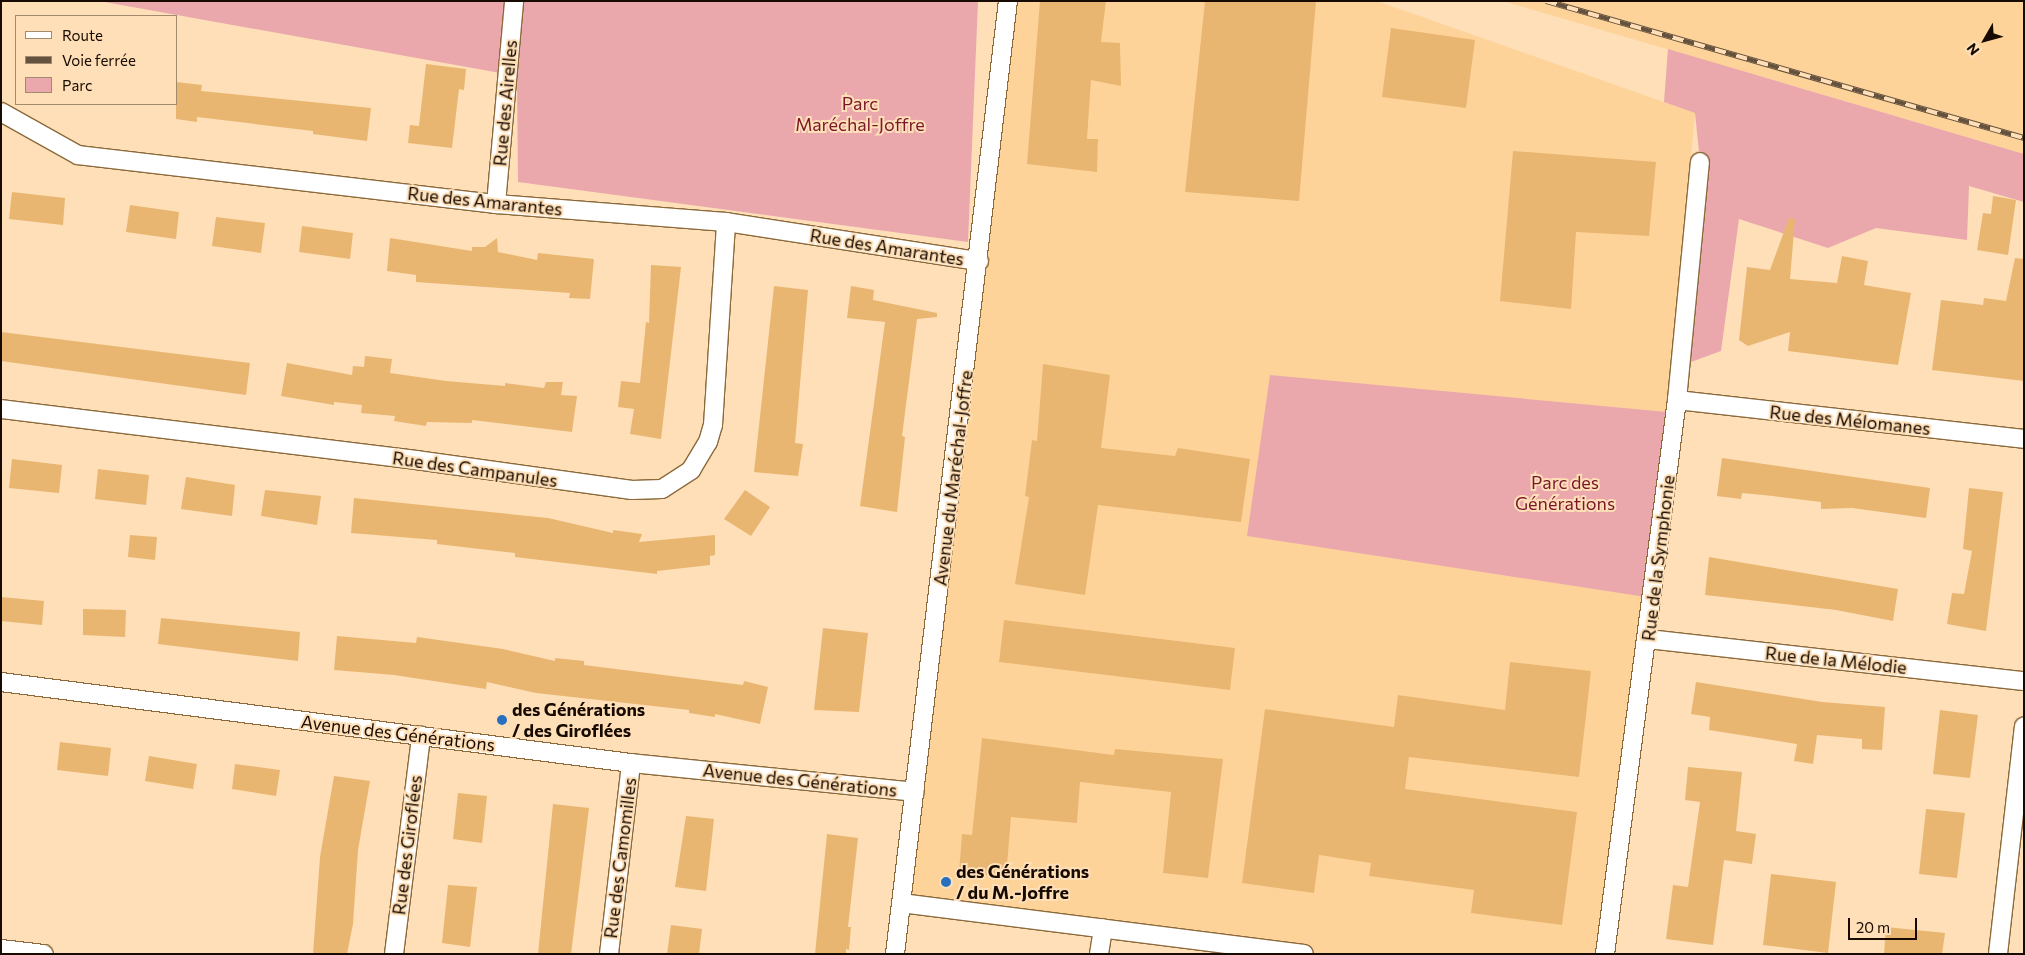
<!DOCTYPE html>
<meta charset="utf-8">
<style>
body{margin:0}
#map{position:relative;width:2025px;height:955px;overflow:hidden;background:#fedfb7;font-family:Commissioner,sans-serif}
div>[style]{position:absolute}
.built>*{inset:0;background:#fed39a}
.green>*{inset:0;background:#eaa8ad}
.building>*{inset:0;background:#e9b671}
.roads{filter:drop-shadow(1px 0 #8b693a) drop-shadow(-1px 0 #8b693a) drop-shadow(0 1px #8b693a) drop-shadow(0 -1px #8b693a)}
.street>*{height:18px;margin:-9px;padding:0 9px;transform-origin:9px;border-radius:9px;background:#fff}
.rail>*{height:5.5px;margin-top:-2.75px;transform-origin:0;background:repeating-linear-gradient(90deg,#fedfb7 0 11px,#65523e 0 22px);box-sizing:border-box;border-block:1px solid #65523e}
.dots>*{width:14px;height:14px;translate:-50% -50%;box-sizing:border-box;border:2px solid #fedfb7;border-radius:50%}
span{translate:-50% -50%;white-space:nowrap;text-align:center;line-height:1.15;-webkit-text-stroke:4px #fedfb7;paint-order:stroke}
.street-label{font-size:18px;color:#170a00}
.park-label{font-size:18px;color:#7b162c}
.poi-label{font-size:18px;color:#170a00;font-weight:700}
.left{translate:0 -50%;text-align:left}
.frame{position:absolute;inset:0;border:2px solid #170a00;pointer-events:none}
.legend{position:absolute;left:15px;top:15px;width:162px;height:90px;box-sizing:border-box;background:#fedfb7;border:1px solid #a28a6e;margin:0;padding:6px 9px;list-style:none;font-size:15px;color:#170a00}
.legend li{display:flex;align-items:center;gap:10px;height:25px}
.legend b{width:25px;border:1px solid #a28a6e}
.north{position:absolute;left:1960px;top:15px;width:50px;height:50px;-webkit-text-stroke:4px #fedfb7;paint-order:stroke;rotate:232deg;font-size:14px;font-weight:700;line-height:20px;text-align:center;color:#170a00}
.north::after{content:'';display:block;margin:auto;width:18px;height:22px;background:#170a00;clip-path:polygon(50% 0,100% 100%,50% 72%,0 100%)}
.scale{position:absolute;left:1848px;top:918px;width:69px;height:22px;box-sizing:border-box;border:2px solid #170a00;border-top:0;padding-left:6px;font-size:15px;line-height:18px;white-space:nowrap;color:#170a00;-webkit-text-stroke:4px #fedfb7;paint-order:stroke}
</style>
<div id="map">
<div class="built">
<div style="clip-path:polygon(1007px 1px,1377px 1px,1695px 113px,1667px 412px,1605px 954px,1304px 954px,901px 903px)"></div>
<div style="clip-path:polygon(1503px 1px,2024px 1px,2024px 154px,1786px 84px)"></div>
</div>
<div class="green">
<div style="clip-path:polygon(99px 1px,978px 1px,968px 242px,518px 182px,517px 76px)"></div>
<div style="clip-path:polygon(1668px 49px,2024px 154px,2024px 202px,1969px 186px,1967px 240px,1876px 228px,1828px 248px,1739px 219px,1721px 351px,1680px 366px,1700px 162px,1695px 113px,1664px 102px)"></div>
<div style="clip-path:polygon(1270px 375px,1667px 412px,1646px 597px,1247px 536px)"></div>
</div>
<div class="building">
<div style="clip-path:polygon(1040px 1px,1106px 1px,1101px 42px,1120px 43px,1121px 86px,1091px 80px,1087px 139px,1098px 139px,1097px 172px,1027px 164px)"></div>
<div style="clip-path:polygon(1205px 1px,1316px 1px,1299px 201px,1185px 192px)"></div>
<div style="clip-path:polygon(1391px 28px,1475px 40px,1466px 108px,1382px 97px)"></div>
<div style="clip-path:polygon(426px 64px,466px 69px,464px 90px,459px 89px,452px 148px,408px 143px,410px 125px,419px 126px)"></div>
<div style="clip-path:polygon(176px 82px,202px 85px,201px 91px,371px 108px,367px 141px,313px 134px,313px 131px,197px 117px,197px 122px,176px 119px)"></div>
<div style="clip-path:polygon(1513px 151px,1656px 162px,1649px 236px,1576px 232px,1571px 309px,1500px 301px)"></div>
<div style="clip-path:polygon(12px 192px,65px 198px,63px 225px,9px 219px)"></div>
<div style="clip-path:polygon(1993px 196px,2016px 200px,2008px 255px,1977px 250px,1983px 213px,1991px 214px)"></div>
<div style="clip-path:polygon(130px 205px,179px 212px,176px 239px,126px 232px)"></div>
<div style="clip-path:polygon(216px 217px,265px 223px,261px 253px,212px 246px)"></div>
<div style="clip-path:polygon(1789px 218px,1795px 219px,1790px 279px,1837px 283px,1842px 256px,1868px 261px,1864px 285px,1911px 293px,1898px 365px,1788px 351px,1790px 332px,1748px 346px,1739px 340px,1747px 267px,1770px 270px)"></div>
<div style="clip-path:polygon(302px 226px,353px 233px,350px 259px,299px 252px)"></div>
<div style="clip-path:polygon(390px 238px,472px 251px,472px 247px,485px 247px,497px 238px,498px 252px,537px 260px,538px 253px,594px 259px,590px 299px,569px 298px,570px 293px,416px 282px,416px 275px,387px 271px)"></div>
<div style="clip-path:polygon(2015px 258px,2024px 259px,2024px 381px,1932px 370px,1941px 300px,1983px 305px,1984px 298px,2006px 301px)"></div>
<div style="clip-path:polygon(651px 265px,681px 267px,661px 439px,630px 434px,634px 409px,618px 407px,621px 381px,640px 383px,646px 322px,649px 323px)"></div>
<div style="clip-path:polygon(774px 286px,808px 290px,795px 443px,803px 444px,798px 476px,754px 472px)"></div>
<div style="clip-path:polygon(851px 286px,874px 290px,873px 300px,937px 313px,937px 317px,917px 319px,902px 436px,905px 437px,897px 512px,860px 506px,885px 322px,847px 318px)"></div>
<div style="clip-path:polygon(1px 332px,250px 363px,246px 395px,1px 361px)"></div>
<div style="clip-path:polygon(365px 356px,392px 359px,390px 373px,446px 381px,505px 386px,505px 383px,544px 388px,546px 382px,563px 382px,561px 395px,577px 396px,572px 432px,472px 420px,472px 423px,427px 422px,426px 426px,394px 421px,395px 416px,361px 413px,362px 405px,334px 402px,334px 405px,281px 396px,287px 363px,352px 375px,353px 366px,364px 367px)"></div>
<div style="clip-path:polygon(1043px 364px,1110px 375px,1101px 448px,1175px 456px,1178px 448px,1250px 459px,1241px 522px,1098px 505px,1085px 595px,1015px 584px,1029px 497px,1025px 496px,1032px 440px,1037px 441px)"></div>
<div style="clip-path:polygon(1722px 458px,1930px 488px,1926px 518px,1852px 508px,1821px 509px,1821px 502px,1773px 496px,1742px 493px,1741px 499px,1717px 496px)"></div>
<div style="clip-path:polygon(12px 459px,62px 465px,59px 493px,9px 488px)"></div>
<div style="clip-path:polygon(98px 469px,149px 475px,146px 505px,95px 499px)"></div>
<div style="clip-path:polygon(186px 477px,235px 485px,232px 516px,181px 509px)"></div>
<div style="clip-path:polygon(1969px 488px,2003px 492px,1986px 631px,1947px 624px,1952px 593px,1964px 594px,1972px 551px,1963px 549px)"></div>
<div style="clip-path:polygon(265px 490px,321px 496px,317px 525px,261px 516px)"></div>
<div style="clip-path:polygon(745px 490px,770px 507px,751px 536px,724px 519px)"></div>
<div style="clip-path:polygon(354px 498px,548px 518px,613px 533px,613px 530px,642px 534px,639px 542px,715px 535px,715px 555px,710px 556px,710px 565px,657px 571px,657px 574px,515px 557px,515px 553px,437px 544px,437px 540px,351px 533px)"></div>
<div style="clip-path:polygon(130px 535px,157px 537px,155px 560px,128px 557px)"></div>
<div style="clip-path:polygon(1709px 557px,1898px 589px,1893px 621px,1836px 610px,1705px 595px)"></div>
<div style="clip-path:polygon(1px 597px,44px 601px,42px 625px,1px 621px)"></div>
<div style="clip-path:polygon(83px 609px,126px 610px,125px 637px,83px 635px)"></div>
<div style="clip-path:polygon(161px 618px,300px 632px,298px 661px,158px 644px)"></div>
<div style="clip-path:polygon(1004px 620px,1235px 648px,1230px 690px,999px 662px)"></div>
<div style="clip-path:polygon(823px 628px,868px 633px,859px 712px,814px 710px)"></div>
<div style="clip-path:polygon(337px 636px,416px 643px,417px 637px,503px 649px,555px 661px,555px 658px,584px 661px,584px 665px,743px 685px,744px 681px,768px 687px,760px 724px,715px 714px,715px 717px,689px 713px,689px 710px,536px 693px,487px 682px,486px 689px,394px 675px,334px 670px)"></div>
<div style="clip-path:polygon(1510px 662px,1591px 671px,1579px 777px,1409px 757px,1405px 789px,1577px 812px,1562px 925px,1471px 913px,1474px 890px,1369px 876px,1371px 863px,1319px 855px,1314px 893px,1242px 883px,1265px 709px,1394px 727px,1398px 695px,1505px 710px)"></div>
<div style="clip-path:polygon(1696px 682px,1822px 702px,1885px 707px,1882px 750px,1862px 749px,1862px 739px,1817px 735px,1813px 764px,1794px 761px,1797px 744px,1709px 730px,1710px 717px,1691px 714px)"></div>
<div style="clip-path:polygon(1940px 710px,1978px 715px,1970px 778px,1933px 774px)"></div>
<div style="clip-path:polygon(982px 738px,1114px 755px,1115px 749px,1223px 759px,1208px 878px,1163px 873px,1171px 792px,1080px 782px,1077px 823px,1011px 817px,1006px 877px,959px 873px,962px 834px,972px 835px)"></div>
<div style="clip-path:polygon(60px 742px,111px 748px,108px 776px,57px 770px)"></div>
<div style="clip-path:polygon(149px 756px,197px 764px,193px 789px,145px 781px)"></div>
<div style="clip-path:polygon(235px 764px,280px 770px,276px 796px,232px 789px)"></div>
<div style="clip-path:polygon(1688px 767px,1742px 772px,1736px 831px,1756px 834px,1752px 864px,1724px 860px,1713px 945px,1666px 939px,1673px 885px,1688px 887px,1700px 802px,1685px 800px)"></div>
<div style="clip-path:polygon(334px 776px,370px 781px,358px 850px,353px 924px,347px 954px,313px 954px,320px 857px)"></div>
<div style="clip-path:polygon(458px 793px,487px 796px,482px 843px,453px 839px)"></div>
<div style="clip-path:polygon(553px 804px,589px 808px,571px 954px,538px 954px)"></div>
<div style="clip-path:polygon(1926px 809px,1965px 813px,1957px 878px,1919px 874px)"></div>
<div style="clip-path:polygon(686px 816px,714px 819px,706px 891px,675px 887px)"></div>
<div style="clip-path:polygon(827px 834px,858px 838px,848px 927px,851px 927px,849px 950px,846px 949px,846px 954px,815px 954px)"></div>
<div style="clip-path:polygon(1771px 874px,1836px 882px,1828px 953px,1763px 945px)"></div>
<div style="clip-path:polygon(448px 885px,477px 887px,470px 947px,442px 943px)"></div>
<div style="clip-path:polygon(671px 925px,702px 929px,699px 954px,667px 954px)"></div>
<div style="clip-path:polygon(1886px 927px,1945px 933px,1942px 954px,1884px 954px)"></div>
</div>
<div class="roads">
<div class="street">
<div style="left:1px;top:112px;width:88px;rotate:29.2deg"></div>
<div style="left:78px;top:155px;width:421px;rotate:6.7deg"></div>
<div style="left:496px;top:204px;width:231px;rotate:4.5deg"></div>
<div style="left:726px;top:222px;width:256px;rotate:8.8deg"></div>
<div style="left:496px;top:204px;width:204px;rotate:-84.9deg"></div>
<div style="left:1677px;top:400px;width:349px;rotate:6.4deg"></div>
<div style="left:1px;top:409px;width:418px;rotate:7deg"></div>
<div style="left:416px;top:460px;width:218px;rotate:7.9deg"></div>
<div style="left:632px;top:490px;width:30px;rotate:-2deg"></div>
<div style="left:662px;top:489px;width:35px;rotate:-33deg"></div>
<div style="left:691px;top:470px;width:33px;rotate:-59deg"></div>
<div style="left:708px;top:442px;width:18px;rotate:-74deg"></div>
<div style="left:713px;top:425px;width:203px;rotate:-86.3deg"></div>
<div style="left:1648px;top:639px;width:378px;rotate:6.4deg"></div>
<div style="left:1px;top:682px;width:635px;rotate:7.33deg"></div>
<div style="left:631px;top:763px;width:285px;rotate:5.8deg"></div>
<div style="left:901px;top:903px;width:406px;rotate:7.2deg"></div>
<div style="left:1px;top:949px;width:43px;rotate:6.6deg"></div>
<div style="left:394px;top:954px;width:220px;rotate:-82.9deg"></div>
<div style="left:609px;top:954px;width:192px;rotate:-83.4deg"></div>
<div style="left:895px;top:954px;width:960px;rotate:-83.24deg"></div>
<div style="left:1099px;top:954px;width:26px;rotate:-81deg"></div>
<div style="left:1605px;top:954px;width:559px;rotate:-82.6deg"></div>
<div style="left:1677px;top:400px;width:239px;rotate:-84.5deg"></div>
<div style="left:1998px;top:954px;width:229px;rotate:-83.5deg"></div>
</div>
</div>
<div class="rail">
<div style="left:1546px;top:1px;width:497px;rotate:16deg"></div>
</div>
<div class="dots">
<div style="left:502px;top:720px;background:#286fbf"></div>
<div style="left:946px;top:882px;background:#286fbf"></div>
</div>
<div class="street-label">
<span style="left:505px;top:103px;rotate:-85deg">Rue des Airelles</span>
<span style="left:485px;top:201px;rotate:6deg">Rue des Amarantes</span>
<span style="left:887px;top:247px;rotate:9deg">Rue des Amarantes</span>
<span style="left:1850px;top:420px;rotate:6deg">Rue des Mélomanes</span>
<span style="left:475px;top:469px;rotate:8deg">Rue des Campanules</span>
<span style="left:953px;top:478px;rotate:-83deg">Avenue du Maréchal-Joffre</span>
<span style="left:1658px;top:558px;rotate:-83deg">Rue de la Symphonie</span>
<span style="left:1836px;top:660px;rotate:6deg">Rue de la Mélodie</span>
<span style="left:398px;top:733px;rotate:7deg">Avenue des Générations</span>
<span style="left:800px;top:780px;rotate:6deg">Avenue des Générations</span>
<span style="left:407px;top:845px;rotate:-83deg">Rue des Giroflées</span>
<span style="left:620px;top:858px;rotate:-83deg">Rue des Camomilles</span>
</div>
<div class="park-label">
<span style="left:860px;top:114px">Parc<br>Maréchal-Joffre</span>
<span style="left:1565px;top:493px">Parc des<br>Générations</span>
</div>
<div class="poi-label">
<span class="left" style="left:512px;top:720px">des Générations<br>/ des Giroflées</span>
<span class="left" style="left:956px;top:882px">des Générations<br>/ du M.-Joffre</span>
</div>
<div class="frame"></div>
<ul class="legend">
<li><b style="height:6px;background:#fff"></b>Route</li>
<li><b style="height:6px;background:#65523e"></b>Voie ferrée</li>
<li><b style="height:14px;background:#eaa8ad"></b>Parc</li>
</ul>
<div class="north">N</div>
<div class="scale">20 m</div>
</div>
